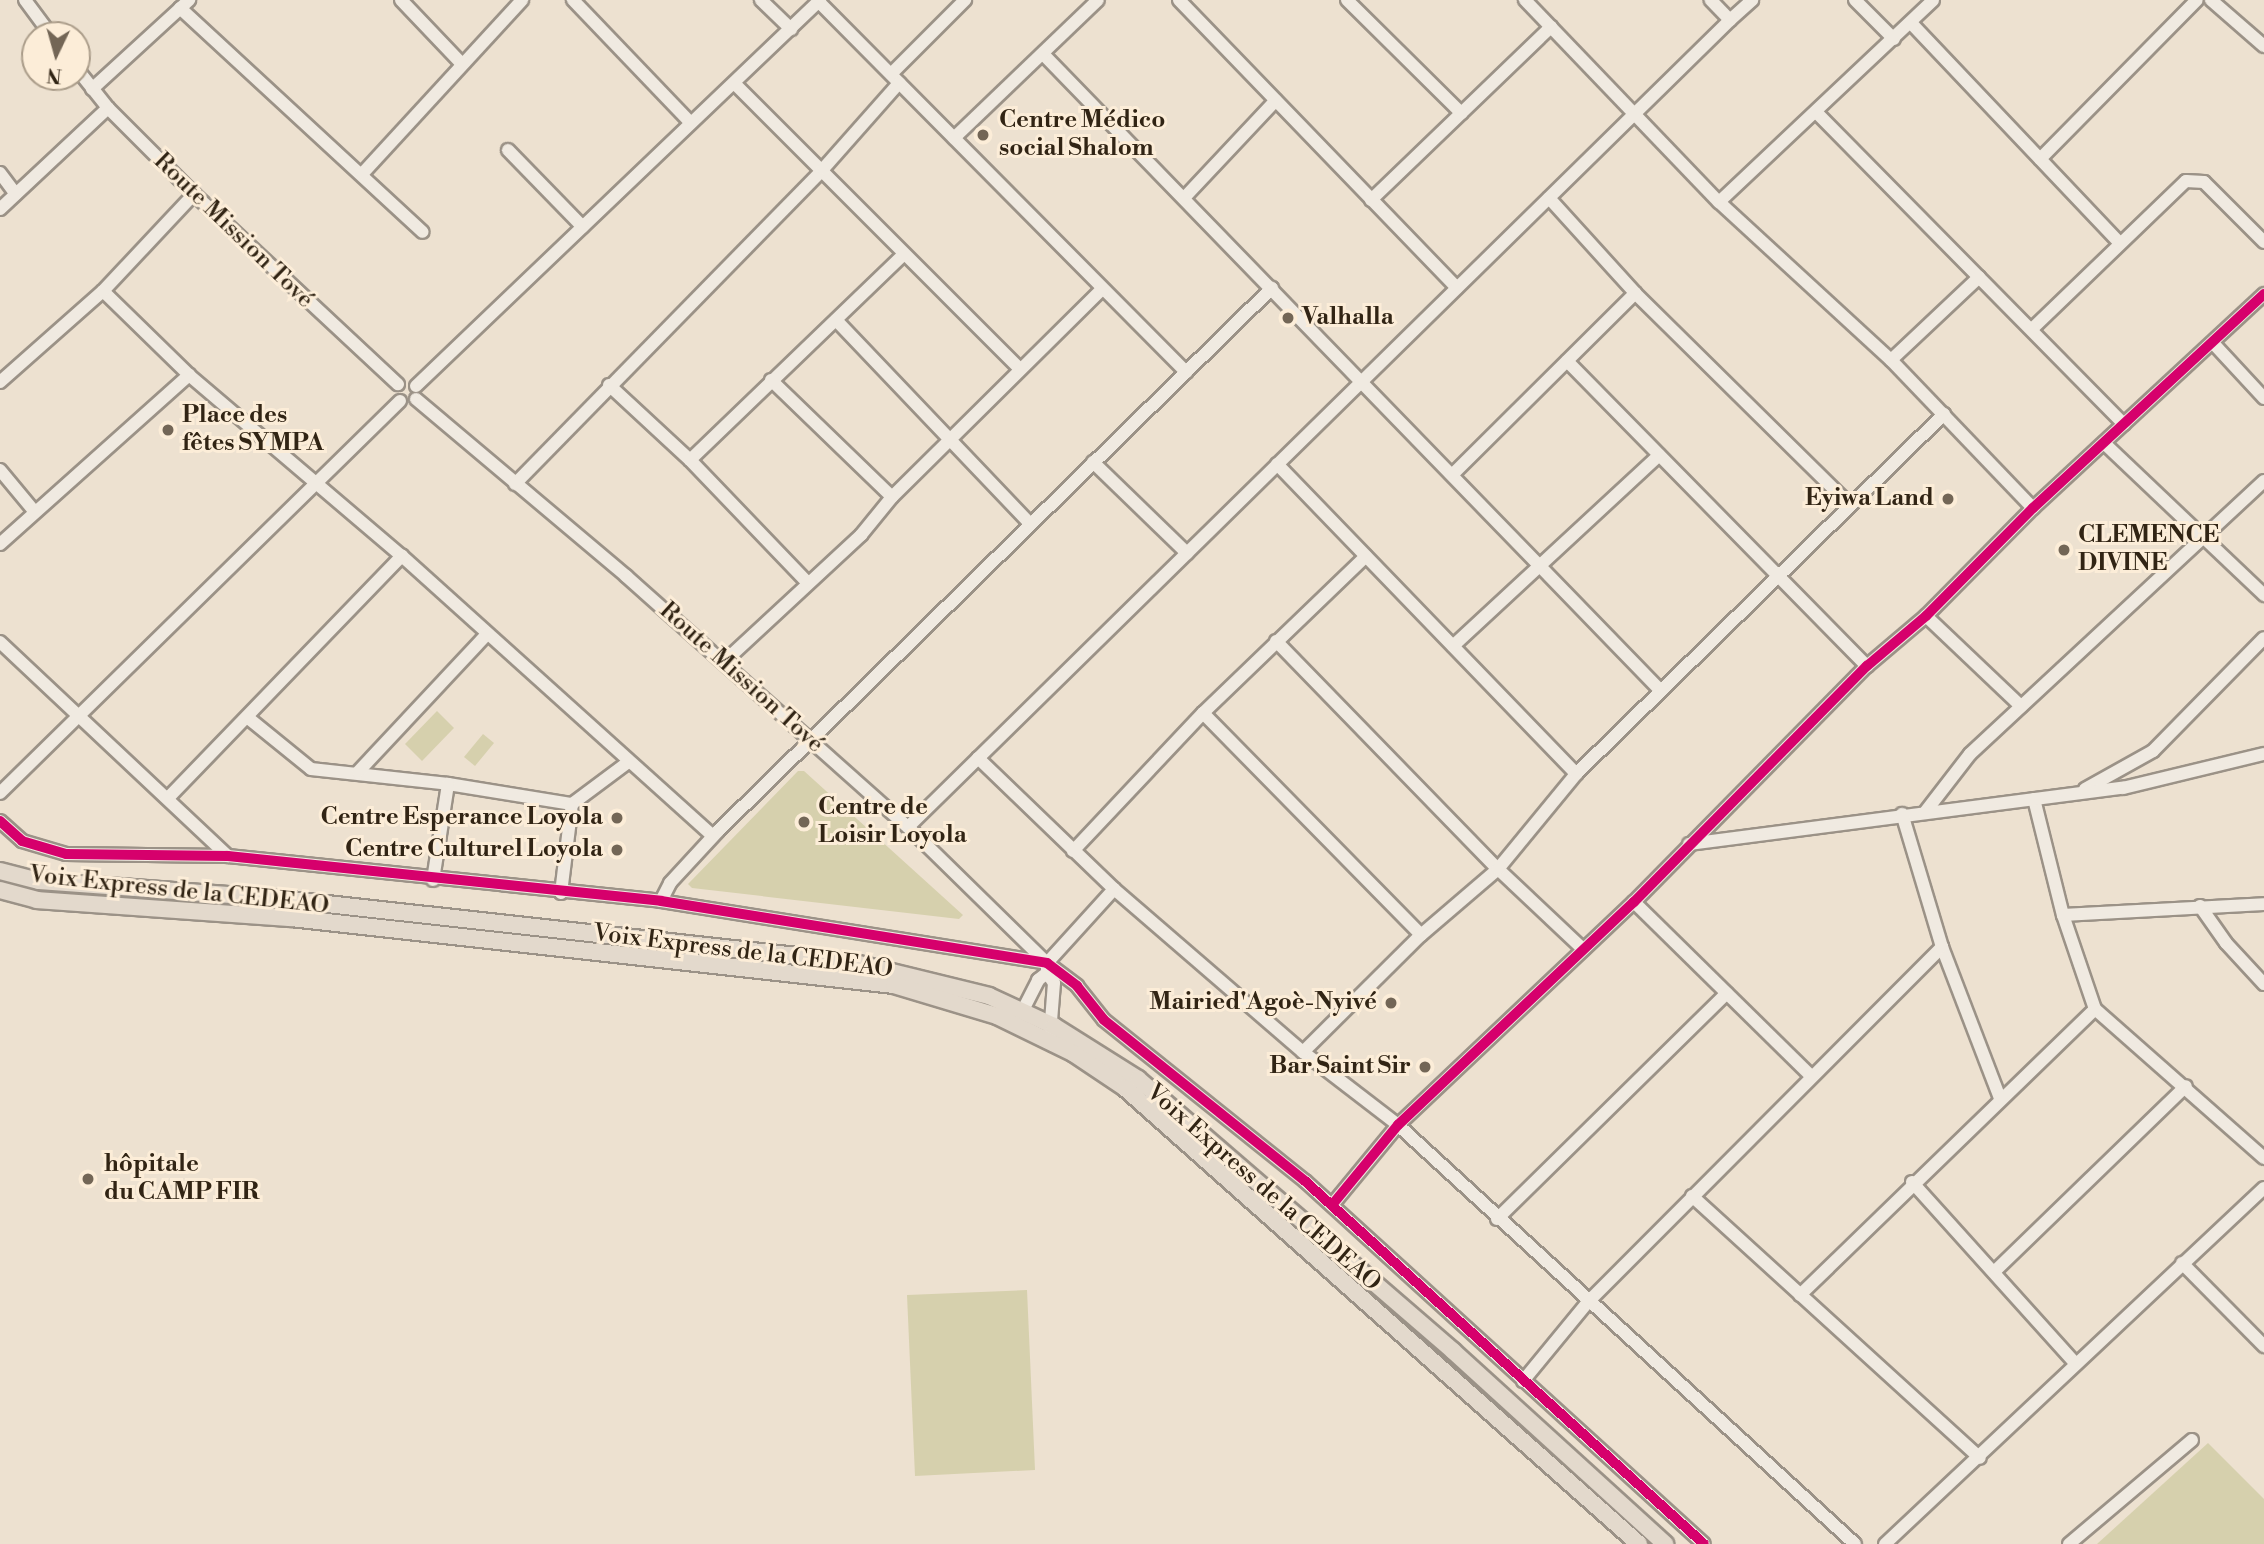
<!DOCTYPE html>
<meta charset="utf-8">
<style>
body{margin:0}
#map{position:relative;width:2264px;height:1544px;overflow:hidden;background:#ede1d0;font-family:"Libre Bodoni",serif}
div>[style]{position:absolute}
.green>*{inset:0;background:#d6d0ad}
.roads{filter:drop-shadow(2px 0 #9b9287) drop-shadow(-2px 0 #9b9287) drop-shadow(0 2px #9b9287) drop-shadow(0 -2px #9b9287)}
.minor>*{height:12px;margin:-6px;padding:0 6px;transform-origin:6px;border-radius:6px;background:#f0eae1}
.major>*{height:16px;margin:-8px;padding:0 8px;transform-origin:8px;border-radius:8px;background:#e3d9cc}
.cycleway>*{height:10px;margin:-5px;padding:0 5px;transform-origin:5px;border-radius:5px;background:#d6006c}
.dots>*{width:19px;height:19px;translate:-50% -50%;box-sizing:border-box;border:4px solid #fcedd8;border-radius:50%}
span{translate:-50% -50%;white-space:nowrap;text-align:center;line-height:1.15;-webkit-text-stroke:6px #fcedd8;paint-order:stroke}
.poi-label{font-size:24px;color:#312414;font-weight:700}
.left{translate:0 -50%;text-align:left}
.right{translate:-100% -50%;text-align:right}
.street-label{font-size:24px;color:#312414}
.north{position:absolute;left:21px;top:21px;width:70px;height:70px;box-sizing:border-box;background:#fcedd8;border:2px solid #ab9d8a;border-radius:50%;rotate:185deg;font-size:19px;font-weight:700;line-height:28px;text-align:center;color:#312414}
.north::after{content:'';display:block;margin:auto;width:24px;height:32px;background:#736656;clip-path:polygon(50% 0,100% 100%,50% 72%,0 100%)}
</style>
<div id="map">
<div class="green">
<div style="clip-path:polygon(437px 711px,454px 728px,422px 761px,405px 744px)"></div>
<div style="clip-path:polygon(483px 734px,494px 743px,475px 766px,464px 757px)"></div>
<div style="clip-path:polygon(798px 771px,804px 771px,963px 915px,959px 919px,692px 888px,688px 884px)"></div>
<div style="clip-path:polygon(1027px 1290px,1035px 1470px,915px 1476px,907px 1295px)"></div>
<div style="clip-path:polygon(2208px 1443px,2264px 1499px,2264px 1544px,2097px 1544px)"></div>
</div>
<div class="roads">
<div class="minor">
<div style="left:25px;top:0;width:44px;rotate:53.4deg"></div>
<div style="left:401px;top:0;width:87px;rotate:46.4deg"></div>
<div style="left:573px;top:0;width:170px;rotate:46.2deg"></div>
<div style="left:761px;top:0;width:42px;rotate:44deg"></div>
<div style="left:1179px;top:0;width:400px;rotate:46deg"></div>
<div style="left:1347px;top:0;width:161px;rotate:44.7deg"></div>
<div style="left:1525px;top:0;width:280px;rotate:46.2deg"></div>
<div style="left:1719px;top:202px;width:234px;rotate:42.6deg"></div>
<div style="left:1891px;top:360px;width:205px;rotate:46.2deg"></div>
<div style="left:1855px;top:0;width:55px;rotate:45deg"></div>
<div style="left:2211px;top:0;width:70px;rotate:41deg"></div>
<div style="left:818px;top:1px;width:523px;rotate:45.23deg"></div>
<div style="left:180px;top:8px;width:330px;rotate:42.7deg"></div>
<div style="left:1730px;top:20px;width:30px;rotate:-42deg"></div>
<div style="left:1911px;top:23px;width:303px;rotate:46.5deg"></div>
<div style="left:1044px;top:55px;width:885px;rotate:45.87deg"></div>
<div style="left:77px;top:69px;width:50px;rotate:51.5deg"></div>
<div style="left:108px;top:108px;width:122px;rotate:45deg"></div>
<div style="left:194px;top:194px;width:279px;rotate:43deg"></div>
<div style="left:891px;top:74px;width:105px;rotate:-45deg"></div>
<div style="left:735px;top:84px;width:403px;rotate:45deg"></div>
<div style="left:92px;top:89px;width:132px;rotate:-42.5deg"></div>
<div style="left:1817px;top:113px;width:437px;rotate:45.4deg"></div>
<div style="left:954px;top:138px;width:199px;rotate:-43.8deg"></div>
<div style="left:508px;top:150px;width:107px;rotate:45.8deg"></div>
<div style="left:2040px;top:159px;width:223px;rotate:-45.4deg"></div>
<div style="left:0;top:173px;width:26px;rotate:53deg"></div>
<div style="left:363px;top:173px;width:235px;rotate:-47.4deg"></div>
<div style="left:1184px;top:198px;width:134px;rotate:-46.8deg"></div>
<div style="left:1549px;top:198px;width:128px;rotate:47.8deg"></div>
<div style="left:1635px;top:293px;width:302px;rotate:44.6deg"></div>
<div style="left:1371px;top:200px;width:250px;rotate:-43.9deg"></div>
<div style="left:1719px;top:202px;width:294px;rotate:-43.3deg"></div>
<div style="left:0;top:209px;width:148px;rotate:-43.1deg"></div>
<div style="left:103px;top:291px;width:120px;rotate:44.3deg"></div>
<div style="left:189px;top:375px;width:280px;rotate:40.4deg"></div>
<div style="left:402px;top:556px;width:418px;rotate:42deg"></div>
<div style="left:836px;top:320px;width:282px;rotate:46.4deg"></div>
<div style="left:2033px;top:328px;width:212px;rotate:-43.9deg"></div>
<div style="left:2186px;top:181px;width:18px;rotate:3deg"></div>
<div style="left:2204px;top:182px;width:85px;rotate:45deg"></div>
<div style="left:2213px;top:343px;width:75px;rotate:47.2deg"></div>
<div style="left:1891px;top:360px;width:121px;rotate:-43.3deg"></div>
<div style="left:1567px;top:361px;width:428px;rotate:45.5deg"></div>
<div style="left:771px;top:380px;width:168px;rotate:44deg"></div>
<div style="left:892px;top:497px;width:296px;rotate:-44.7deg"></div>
<div style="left:0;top:382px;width:137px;rotate:-41.5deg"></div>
<div style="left:103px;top:291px;width:133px;rotate:-46.8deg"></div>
<div style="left:609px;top:385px;width:110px;rotate:42.8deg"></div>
<div style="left:690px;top:460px;width:296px;rotate:-43.9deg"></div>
<div style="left:416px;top:386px;width:559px;rotate:-43.69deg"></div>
<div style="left:416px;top:399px;width:275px;rotate:40.1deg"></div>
<div style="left:626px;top:576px;width:378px;rotate:41.7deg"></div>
<div style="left:908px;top:827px;width:194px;rotate:44.4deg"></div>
<div style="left:1047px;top:963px;width:10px;rotate:90deg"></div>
<div style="left:2104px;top:443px;width:221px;rotate:43.5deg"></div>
<div style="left:690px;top:460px;width:169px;rotate:46.2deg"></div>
<div style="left:1093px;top:462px;width:131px;rotate:44.1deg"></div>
<div style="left:1277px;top:464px;width:431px;rotate:46deg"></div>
<div style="left:0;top:470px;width:53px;rotate:50.3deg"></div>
<div style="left:1453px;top:474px;width:257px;rotate:-44.8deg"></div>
<div style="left:515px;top:484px;width:441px;rotate:-45.6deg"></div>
<div style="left:823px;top:169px;width:115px;rotate:-48.5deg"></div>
<div style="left:0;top:544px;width:254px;rotate:-41.8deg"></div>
<div style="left:1926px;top:616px;width:131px;rotate:43.5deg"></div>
<div style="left:1276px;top:641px;width:318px;rotate:45.8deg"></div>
<div style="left:1498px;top:869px;width:117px;rotate:43.3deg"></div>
<div style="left:0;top:642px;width:313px;rotate:43.2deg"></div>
<div style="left:1453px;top:646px;width:281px;rotate:-42.8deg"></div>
<div style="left:724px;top:662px;width:187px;rotate:-42.8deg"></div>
<div style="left:861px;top:535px;width:49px;rotate:-50.8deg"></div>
<div style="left:1203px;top:713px;width:311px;rotate:45.5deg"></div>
<div style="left:247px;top:717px;width:82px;rotate:39.1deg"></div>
<div style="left:311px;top:769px;width:138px;rotate:6.2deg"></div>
<div style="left:448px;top:784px;width:126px;rotate:9.2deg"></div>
<div style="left:978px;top:758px;width:189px;rotate:43.9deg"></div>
<div style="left:1114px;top:889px;width:250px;rotate:40.8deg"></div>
<div style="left:1303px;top:1052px;width:120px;rotate:37.5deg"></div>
<div style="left:1398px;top:1125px;width:620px;rotate:42.52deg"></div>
<div style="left:358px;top:772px;width:189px;rotate:-46.9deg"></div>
<div style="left:2085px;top:789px;width:78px;rotate:-29.2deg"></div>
<div style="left:2153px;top:751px;width:158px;rotate:-45.5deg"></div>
<div style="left:0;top:793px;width:560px;rotate:-44.42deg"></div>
<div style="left:168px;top:798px;width:337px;rotate:-46deg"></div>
<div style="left:2034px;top:799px;width:120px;rotate:76deg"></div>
<div style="left:2063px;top:915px;width:99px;rotate:71.2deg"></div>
<div style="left:2095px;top:1009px;width:225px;rotate:41.4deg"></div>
<div style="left:1926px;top:811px;width:72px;rotate:-52.3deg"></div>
<div style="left:1970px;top:754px;width:401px;rotate:-42.9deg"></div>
<div style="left:0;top:821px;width:30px;rotate:42deg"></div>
<div style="left:22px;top:841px;width:46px;rotate:16.5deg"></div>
<div style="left:66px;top:854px;width:162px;rotate:0.7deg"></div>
<div style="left:228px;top:856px;width:435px;rotate:5.9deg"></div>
<div style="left:661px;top:901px;width:391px;rotate:9.1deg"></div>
<div style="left:1047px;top:963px;width:38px;rotate:37deg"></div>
<div style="left:1077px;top:986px;width:43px;rotate:51.5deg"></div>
<div style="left:1104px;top:1020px;width:258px;rotate:38.7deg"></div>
<div style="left:1305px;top:1181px;width:539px;rotate:42.3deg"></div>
<div style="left:908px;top:827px;width:1152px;rotate:-44.47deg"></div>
<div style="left:1730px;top:20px;width:28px;rotate:-134deg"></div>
<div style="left:1689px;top:844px;width:438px;rotate:-7.4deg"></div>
<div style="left:2123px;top:788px;width:145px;rotate:-13.6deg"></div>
<div style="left:1073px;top:851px;width:190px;rotate:-46.7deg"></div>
<div style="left:1203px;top:713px;width:226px;rotate:-43.9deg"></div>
<div style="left:433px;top:880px;width:97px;rotate:-81.1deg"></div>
<div style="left:561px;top:893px;width:90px;rotate:-83deg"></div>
<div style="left:572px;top:804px;width:69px;rotate:-36.7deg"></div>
<div style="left:661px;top:901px;width:20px;rotate:-63deg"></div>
<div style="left:670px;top:883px;width:71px;rotate:-47.3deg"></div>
<div style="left:718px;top:831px;width:776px;rotate:-44.43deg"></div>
<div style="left:1634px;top:902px;width:248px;rotate:44.5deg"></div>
<div style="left:2200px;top:906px;width:45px;rotate:54.9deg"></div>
<div style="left:2226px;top:943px;width:56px;rotate:47.2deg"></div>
<div style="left:2063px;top:915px;width:201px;rotate:-3.1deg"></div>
<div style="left:1942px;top:947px;width:162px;rotate:69deg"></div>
<div style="left:1047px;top:963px;width:100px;rotate:-47.8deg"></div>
<div style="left:1047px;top:973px;width:12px;rotate:55deg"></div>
<div style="left:1054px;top:983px;width:51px;rotate:94.5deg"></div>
<div style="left:1023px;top:1010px;width:34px;rotate:-63deg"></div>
<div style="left:1038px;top:980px;width:11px;rotate:-38deg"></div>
<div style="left:1303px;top:1052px;width:166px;rotate:-44.8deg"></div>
<div style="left:1421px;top:935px;width:101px;rotate:-40.6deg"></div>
<div style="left:1498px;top:869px;width:123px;rotate:-50.6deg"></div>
<div style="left:1576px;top:774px;width:515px;rotate:-44.37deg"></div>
<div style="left:1912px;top:1182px;width:245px;rotate:48deg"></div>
<div style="left:1692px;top:1196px;width:389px;rotate:42.3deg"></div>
<div style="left:1332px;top:1205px;width:104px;rotate:-50.5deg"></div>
<div style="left:1398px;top:1125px;width:325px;rotate:-43.4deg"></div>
<div style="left:1634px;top:902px;width:332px;rotate:-45.4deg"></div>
<div style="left:1867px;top:666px;width:77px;rotate:-40.3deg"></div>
<div style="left:1926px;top:616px;width:152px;rotate:-45.3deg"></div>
<div style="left:2033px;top:508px;width:315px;rotate:-42.8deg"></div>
<div style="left:1497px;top:1219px;width:322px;rotate:-44.5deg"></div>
<div style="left:2182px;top:1263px;width:117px;rotate:45.3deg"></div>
<div style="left:1994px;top:1272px;width:267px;rotate:-44.1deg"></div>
<div style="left:1800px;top:1295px;width:411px;rotate:-44.1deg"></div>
<div style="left:1523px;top:1381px;width:101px;rotate:-50.6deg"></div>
<div style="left:1587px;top:1303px;width:503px;rotate:-45.08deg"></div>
<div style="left:1942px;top:947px;width:139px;rotate:-106.7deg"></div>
<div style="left:1885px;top:1544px;width:520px;rotate:-43.21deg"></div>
<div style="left:2069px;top:1544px;width:161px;rotate:-40.2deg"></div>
</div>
<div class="major">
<div style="left:0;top:871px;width:40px;rotate:14.4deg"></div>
<div style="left:39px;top:881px;width:244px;rotate:4.2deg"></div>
<div style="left:282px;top:899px;width:572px;rotate:6.32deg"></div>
<div style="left:851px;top:962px;width:142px;rotate:13.8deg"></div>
<div style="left:989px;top:996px;width:72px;rotate:24.8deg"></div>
<div style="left:1054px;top:1026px;width:99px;rotate:32.2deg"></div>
<div style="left:1138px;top:1079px;width:416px;rotate:40.8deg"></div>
<div style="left:1453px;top:1351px;width:287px;rotate:42.3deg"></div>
<div style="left:0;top:890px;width:38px;rotate:15deg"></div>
<div style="left:37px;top:900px;width:255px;rotate:4.1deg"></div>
<div style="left:291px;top:918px;width:607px;rotate:6.34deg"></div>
<div style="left:894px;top:985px;width:108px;rotate:16.8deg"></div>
<div style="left:997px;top:1016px;width:85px;rotate:26deg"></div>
<div style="left:1073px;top:1053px;width:63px;rotate:33.9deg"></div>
<div style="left:1125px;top:1088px;width:687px;rotate:41.58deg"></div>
</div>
</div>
<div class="cycleway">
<div style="left:0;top:821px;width:30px;rotate:42deg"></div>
<div style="left:22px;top:841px;width:46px;rotate:16.5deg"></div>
<div style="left:66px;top:854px;width:162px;rotate:0.7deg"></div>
<div style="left:228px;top:856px;width:435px;rotate:5.9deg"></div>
<div style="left:661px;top:901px;width:391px;rotate:9.1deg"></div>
<div style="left:1047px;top:963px;width:38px;rotate:37deg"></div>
<div style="left:1077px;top:986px;width:43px;rotate:51.5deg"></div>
<div style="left:1104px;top:1020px;width:258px;rotate:38.7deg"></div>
<div style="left:1305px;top:1181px;width:539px;rotate:42.3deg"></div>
<div style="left:1332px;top:1205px;width:104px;rotate:-50.5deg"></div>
<div style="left:1398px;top:1125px;width:325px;rotate:-43.4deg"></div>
<div style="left:1634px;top:902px;width:332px;rotate:-45.4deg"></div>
<div style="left:1867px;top:666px;width:77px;rotate:-40.3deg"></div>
<div style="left:1926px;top:616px;width:152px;rotate:-45.3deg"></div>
<div style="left:2033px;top:508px;width:315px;rotate:-42.8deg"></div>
</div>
<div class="dots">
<div style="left:983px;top:135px;background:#736656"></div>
<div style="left:1288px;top:318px;background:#736656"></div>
<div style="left:168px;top:430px;background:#736656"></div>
<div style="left:1948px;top:499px;background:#736656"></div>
<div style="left:2064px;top:550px;background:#736656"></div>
<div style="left:617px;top:818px;background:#736656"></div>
<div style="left:804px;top:822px;background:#736656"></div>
<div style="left:617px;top:850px;background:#736656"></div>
<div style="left:1391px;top:1003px;background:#736656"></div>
<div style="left:1425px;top:1067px;background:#736656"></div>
<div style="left:88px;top:1179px;background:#736656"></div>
</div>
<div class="poi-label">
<span class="left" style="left:999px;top:135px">Centre Médico<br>social Shalom</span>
<span class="left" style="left:1302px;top:318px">Valhalla</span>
<span class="left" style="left:182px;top:430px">Place des<br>fêtes SYMPA</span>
<span class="right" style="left:1934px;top:499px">Eyiwa Land</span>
<span class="left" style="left:2078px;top:550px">CLEMENCE<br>DIVINE</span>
<span class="left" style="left:818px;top:822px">Centre de<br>Loisir Loyola</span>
<span class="right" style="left:603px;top:818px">Centre Esperance Loyola</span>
<span class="right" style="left:603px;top:850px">Centre Culturel Loyola</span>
<span class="right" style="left:1377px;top:1003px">Mairied'Agoè-Nyivé</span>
<span class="right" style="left:1411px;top:1067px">Bar Saint Sir</span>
<span class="left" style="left:104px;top:1179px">hôpitale<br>du CAMP FIR</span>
</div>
<div class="street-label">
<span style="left:233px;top:231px;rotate:44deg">Route Mission Tové</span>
<span style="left:741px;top:678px;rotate:42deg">Route Mission Tové</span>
<span style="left:179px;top:891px;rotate:6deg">Voix Express de la CEDEAO</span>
<span style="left:743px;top:952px;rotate:7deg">Voix Express de la CEDEAO</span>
<span style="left:1263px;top:1188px;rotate:41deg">Voix Express de la CEDEAO</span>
</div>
<div class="north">N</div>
</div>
